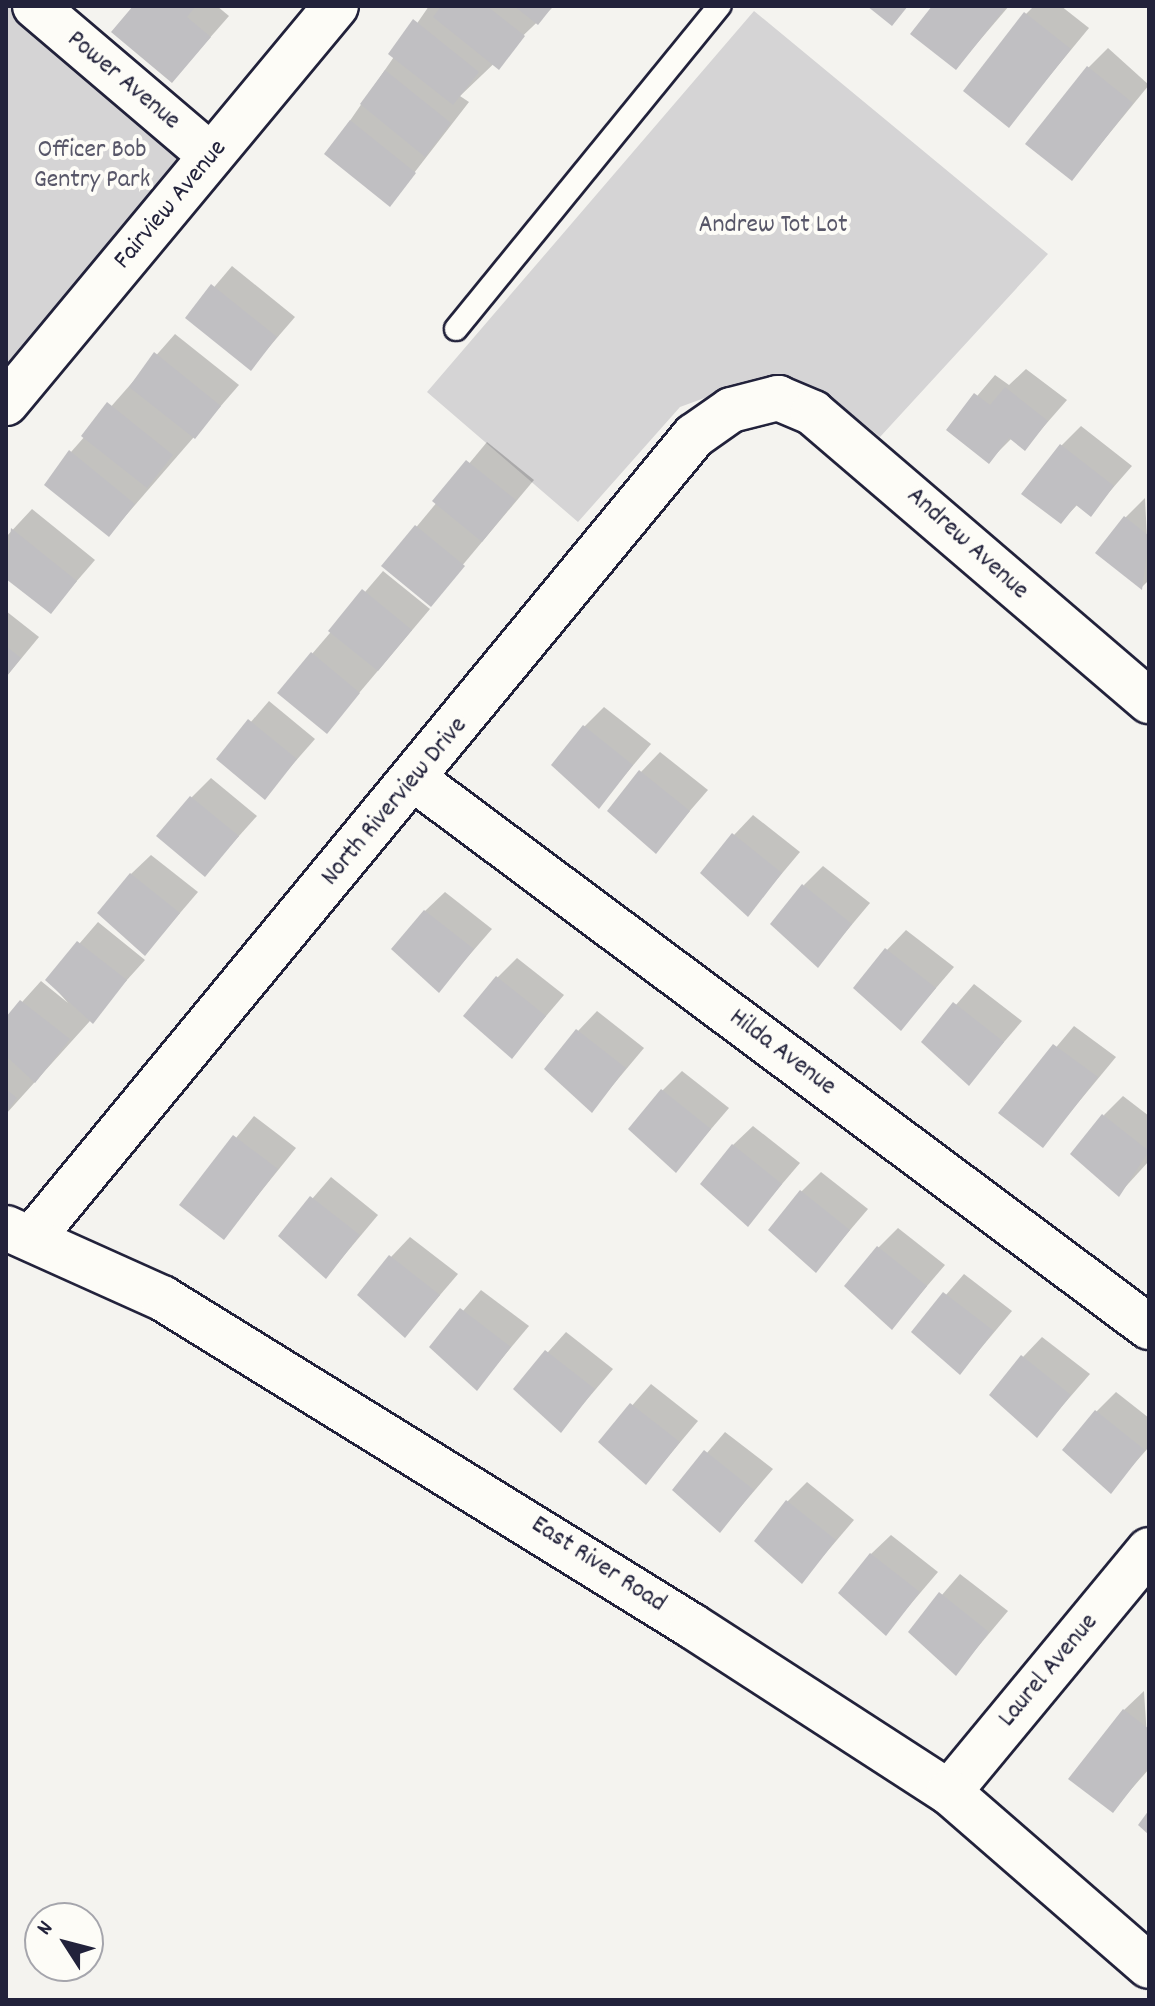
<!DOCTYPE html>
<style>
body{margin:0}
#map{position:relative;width:1155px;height:2006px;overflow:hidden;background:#f4f3ef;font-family:Dekko,sans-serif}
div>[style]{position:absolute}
.green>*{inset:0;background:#d5d4d5}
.shadow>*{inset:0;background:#0003}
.building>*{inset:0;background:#c0bfc2}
.roads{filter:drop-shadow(2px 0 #22223b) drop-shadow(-2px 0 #22223b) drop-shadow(0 2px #22223b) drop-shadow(0 -2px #22223b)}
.service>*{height:22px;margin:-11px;padding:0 11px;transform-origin:11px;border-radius:11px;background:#fdfcf7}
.minor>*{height:44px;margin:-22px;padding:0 22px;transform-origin:22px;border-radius:22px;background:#fdfcf7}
.tertiary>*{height:44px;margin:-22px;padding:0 22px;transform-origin:22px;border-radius:22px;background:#fdfcf7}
span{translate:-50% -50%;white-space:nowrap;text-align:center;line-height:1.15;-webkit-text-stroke:8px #fdfcf7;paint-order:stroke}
.street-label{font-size:26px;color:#22223b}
.park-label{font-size:26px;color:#585769}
.frame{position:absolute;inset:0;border:8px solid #22223b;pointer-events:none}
.north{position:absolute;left:24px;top:1902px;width:80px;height:80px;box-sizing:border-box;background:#fdfcf7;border:2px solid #a5a5ac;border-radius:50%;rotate:306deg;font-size:22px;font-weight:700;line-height:32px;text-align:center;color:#22223b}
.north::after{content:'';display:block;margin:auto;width:28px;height:36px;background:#22223b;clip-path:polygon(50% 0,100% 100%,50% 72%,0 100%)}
</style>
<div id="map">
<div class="green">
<div style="clip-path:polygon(6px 6px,35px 6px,211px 156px,6px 403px)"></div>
<div style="clip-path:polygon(754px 11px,1048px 254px,880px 437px,829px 395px,781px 379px,729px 389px,680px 407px,578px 522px,427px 392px)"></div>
</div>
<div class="shadow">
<div style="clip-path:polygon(135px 6px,217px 6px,229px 16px,172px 81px)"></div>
<div style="clip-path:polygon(429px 6px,554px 6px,460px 96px,469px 102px,390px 204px,327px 154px)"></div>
<div style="clip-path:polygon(934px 6px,1009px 6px,956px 68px)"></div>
<div style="clip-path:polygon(1034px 6px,1061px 6px,1089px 28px,1009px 125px,1026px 14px)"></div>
<div style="clip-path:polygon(1108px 48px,1149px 85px,1072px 179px,1088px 68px)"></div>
<div style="clip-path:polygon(232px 266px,295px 317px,251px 368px,188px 318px)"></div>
<div style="clip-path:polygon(175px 334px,239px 385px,109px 535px,71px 452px)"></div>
<div style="clip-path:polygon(1026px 369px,1067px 400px,1025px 448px,1012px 438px,989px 461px,949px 429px,995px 375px,1009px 385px)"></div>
<div style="clip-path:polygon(1081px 426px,1132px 466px,1090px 514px,1078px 504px,1061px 522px,1061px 446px)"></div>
<div style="clip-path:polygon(487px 442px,534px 480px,430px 604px,384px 566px)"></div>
<div style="clip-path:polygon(1145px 498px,1149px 580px,1142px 587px,1125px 518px)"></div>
<div style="clip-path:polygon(32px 509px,95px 560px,50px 612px,6px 576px,6px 537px)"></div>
<div style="clip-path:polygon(383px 571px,430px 609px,327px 731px,312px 654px)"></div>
<div style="clip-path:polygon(6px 611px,39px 637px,6px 677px)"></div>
<div style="clip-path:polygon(269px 701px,315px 739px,264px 797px,219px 759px)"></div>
<div style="clip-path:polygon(604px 707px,651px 744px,599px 806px,584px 727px)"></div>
<div style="clip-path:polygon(660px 752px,708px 790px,655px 851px,641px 772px)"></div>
<div style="clip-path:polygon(211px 778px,257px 816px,205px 874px,191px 798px)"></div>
<div style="clip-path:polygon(753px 815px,800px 852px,748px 914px,734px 835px)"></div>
<div style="clip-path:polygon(151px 855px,198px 892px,145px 954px,131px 874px)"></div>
<div style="clip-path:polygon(823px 866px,870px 903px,818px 965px,804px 885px)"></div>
<div style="clip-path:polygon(445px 892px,492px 929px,439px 990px,425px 911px)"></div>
<div style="clip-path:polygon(98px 922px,145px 960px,6px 1114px,6px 1020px,41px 981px,68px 1003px,48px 980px)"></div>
<div style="clip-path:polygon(906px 930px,954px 967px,901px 1029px,887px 950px)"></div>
<div style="clip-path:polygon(517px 958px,564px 995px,512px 1056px,497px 978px)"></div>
<div style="clip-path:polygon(974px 984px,1022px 1021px,969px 1083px,924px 1042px)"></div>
<div style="clip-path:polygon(597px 1011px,644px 1048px,592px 1110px,578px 1031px)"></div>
<div style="clip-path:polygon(1074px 1026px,1116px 1057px,1043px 1145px,1001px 1113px)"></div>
<div style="clip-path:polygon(682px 1071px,729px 1108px,676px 1170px,662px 1091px)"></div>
<div style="clip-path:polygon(1123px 1096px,1149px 1116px,1149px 1161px,1118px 1195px,1104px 1115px)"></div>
<div style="clip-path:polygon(254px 1116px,296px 1148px,224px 1237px,182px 1204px)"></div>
<div style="clip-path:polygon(753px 1126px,800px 1163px,748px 1224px,733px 1145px)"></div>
<div style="clip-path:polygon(821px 1172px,868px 1209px,816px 1270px,801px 1192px)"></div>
<div style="clip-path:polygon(331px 1177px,378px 1215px,326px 1277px,281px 1235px)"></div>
<div style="clip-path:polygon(898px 1228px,945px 1265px,892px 1327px,878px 1248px)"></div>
<div style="clip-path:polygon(410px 1237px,458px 1274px,405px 1336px,391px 1257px)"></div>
<div style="clip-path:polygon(964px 1274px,1012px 1311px,960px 1373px,914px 1332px)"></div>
<div style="clip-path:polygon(481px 1290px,529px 1326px,477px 1388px,432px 1347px)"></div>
<div style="clip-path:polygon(566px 1332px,613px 1369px,561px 1430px,515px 1389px)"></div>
<div style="clip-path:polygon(1042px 1337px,1090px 1374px,1037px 1435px,1023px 1357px)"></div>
<div style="clip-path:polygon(651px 1384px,698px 1421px,646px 1483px,600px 1442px)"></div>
<div style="clip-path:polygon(1116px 1392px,1149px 1418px,1149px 1447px,1110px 1491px,1096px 1412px)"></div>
<div style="clip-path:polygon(725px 1432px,773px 1469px,720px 1531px,675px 1490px)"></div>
<div style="clip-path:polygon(807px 1482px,854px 1520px,802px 1581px,787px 1502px)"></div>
<div style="clip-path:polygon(891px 1535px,938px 1572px,886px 1633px,871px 1554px)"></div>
<div style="clip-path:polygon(960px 1574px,1008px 1611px,956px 1673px,910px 1632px)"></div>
<div style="clip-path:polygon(1144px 1691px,1149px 1769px,1113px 1810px,1124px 1710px)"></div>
</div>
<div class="building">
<div style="clip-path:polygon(133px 6px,196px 6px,187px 17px,211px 37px,172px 83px,111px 32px)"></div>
<div style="clip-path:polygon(441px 6px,487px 6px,525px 36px,499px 70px,433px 17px)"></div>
<div style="clip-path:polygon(514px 6px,553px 6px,538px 25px)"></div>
<div style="clip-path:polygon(867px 6px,908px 6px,892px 26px)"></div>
<div style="clip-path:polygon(932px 6px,1007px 6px,956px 70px,910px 34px)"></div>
<div style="clip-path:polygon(1024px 12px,1071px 49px,1009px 128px,963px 91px)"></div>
<div style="clip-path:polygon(413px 19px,479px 72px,453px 105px,388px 54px)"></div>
<div style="clip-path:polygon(1087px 66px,1133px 103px,1072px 181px,1025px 144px)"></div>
<div style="clip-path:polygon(385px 70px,451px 123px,425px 157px,360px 104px)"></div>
<div style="clip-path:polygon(350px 120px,416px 173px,390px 207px,324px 154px)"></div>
<div style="clip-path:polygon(211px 284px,277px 337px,251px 371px,185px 318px)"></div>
<div style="clip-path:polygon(154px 352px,221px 406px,195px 439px,129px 387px)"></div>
<div style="clip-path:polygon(1005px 387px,1048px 421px,1025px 451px,1009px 438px,989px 464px,946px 430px,974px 393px,990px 405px)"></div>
<div style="clip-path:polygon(107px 402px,173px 455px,147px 488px,81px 436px)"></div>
<div style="clip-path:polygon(1060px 444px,1114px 486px,1091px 517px,1076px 505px,1061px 524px,1021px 494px)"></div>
<div style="clip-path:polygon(69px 450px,135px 504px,109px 537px,44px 485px)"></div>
<div style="clip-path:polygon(466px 460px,516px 500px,482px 542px,432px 501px)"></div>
<div style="clip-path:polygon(1124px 516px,1149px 536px,1142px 590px,1095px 553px)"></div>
<div style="clip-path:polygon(415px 525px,465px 566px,431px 607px,381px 566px)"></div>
<div style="clip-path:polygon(11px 528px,77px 581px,51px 614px,6px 579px)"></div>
<div style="clip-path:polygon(362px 589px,412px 630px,378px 671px,328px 631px)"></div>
<div style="clip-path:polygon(6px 646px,21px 658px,6px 677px)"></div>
<div style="clip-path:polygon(311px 652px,360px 693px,327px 734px,277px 693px)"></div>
<div style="clip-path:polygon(248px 719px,297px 759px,265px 800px,216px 759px)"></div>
<div style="clip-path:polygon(583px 725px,633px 765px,599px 809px,551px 765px)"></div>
<div style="clip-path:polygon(639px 770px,690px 811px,656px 854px,607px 811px)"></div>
<div style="clip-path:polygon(190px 796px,239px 836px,205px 877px,156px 836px)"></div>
<div style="clip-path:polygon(732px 833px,782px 873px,748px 917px,700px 873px)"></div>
<div style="clip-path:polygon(130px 873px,180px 913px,145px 956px,97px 913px)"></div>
<div style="clip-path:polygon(802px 884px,852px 924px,818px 968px,770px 924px)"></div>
<div style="clip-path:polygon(424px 910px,474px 949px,439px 993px,391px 949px)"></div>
<div style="clip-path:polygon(77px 941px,127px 980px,93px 1024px,45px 980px)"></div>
<div style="clip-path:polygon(885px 948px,936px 988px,901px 1031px,853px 988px)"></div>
<div style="clip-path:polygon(496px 976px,546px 1016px,512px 1059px,463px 1016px)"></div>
<div style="clip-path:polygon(20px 1000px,70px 1039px,35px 1083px,6px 1056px,6px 1017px)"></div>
<div style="clip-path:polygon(953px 1002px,1004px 1042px,969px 1086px,921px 1042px)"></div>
<div style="clip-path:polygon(576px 1029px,626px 1068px,592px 1113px,544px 1069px)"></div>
<div style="clip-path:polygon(1053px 1044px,1098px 1077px,1043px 1148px,998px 1113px)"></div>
<div style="clip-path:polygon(6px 1089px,17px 1098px,6px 1113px)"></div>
<div style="clip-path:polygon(661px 1089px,711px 1129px,676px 1173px,628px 1129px)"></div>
<div style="clip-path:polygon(1102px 1114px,1149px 1151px,1119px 1197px,1070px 1154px)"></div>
<div style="clip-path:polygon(233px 1135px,278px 1169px,224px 1240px,179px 1205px)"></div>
<div style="clip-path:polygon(732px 1144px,782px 1184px,748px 1227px,700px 1184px)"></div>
<div style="clip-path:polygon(800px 1190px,850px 1230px,816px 1273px,768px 1230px)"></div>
<div style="clip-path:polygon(310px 1196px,360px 1235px,326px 1279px,278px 1236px)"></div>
<div style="clip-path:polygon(877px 1246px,927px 1286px,892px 1330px,844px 1286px)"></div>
<div style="clip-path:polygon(389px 1255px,440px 1295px,405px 1338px,357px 1295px)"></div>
<div style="clip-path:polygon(943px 1292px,994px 1331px,960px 1375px,911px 1332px)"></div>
<div style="clip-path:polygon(460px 1308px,511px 1347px,477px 1391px,429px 1347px)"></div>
<div style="clip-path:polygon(545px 1350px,595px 1389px,561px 1433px,513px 1389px)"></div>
<div style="clip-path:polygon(1021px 1355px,1071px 1395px,1037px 1438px,989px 1395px)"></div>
<div style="clip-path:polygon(630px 1403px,680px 1442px,646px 1485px,598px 1442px)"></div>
<div style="clip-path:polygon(1095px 1410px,1145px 1450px,1111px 1494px,1062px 1450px)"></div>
<div style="clip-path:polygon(704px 1450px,754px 1490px,720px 1533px,672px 1490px)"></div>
<div style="clip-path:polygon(786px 1500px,836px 1540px,802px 1584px,754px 1541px)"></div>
<div style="clip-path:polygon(870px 1553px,920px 1592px,886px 1636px,838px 1593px)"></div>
<div style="clip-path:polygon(939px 1592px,989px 1632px,956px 1676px,908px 1632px)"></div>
<div style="clip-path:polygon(1123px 1709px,1149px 1729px,1149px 1766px,1113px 1813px,1068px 1779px)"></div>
<div style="clip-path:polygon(1149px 1810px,1149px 1835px,1138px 1825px)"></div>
</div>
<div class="roads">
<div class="service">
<div style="left:456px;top:329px;width:417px;rotate:-50.8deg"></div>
</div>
<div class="minor">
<div style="left:35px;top:6px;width:231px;rotate:40.4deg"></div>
<div style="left:6px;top:403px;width:516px;rotate:-50.27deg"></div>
<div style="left:414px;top:779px;width:917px;rotate:36.71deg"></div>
<div style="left:33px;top:1237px;width:1039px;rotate:-50.47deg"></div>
<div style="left:694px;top:436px;width:45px;rotate:-35.1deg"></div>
<div style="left:731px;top:410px;width:49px;rotate:-14.3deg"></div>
<div style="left:778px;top:398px;width:38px;rotate:23deg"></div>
<div style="left:813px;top:413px;width:443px;rotate:40.6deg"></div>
<div style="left:949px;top:1792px;width:314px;rotate:-50.4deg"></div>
</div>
<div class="tertiary">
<div style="left:6px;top:1228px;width:171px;rotate:24.2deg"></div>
<div style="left:162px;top:1298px;width:623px;rotate:31.75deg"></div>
<div style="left:692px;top:1626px;width:306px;rotate:32.9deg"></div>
<div style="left:949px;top:1792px;width:265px;rotate:41deg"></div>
</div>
</div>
<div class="street-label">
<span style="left:123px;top:81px;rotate:40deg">Power Avenue</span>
<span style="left:171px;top:205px;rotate:-50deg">Fairview Avenue</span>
<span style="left:967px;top:544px;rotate:42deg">Andrew Avenue</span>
<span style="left:395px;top:802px;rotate:-50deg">North Riverview Drive</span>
<span style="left:782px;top:1053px;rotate:37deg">Hilda Avenue</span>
<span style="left:598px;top:1565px;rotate:33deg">East River Road</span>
<span style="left:1049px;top:1671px;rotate:-50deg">Laurel Avenue</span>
</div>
<div class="park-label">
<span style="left:92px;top:166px">Officer Bob<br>Gentry Park</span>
<span style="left:773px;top:226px">Andrew Tot Lot</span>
</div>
<div class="frame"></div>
<div class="north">N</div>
</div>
